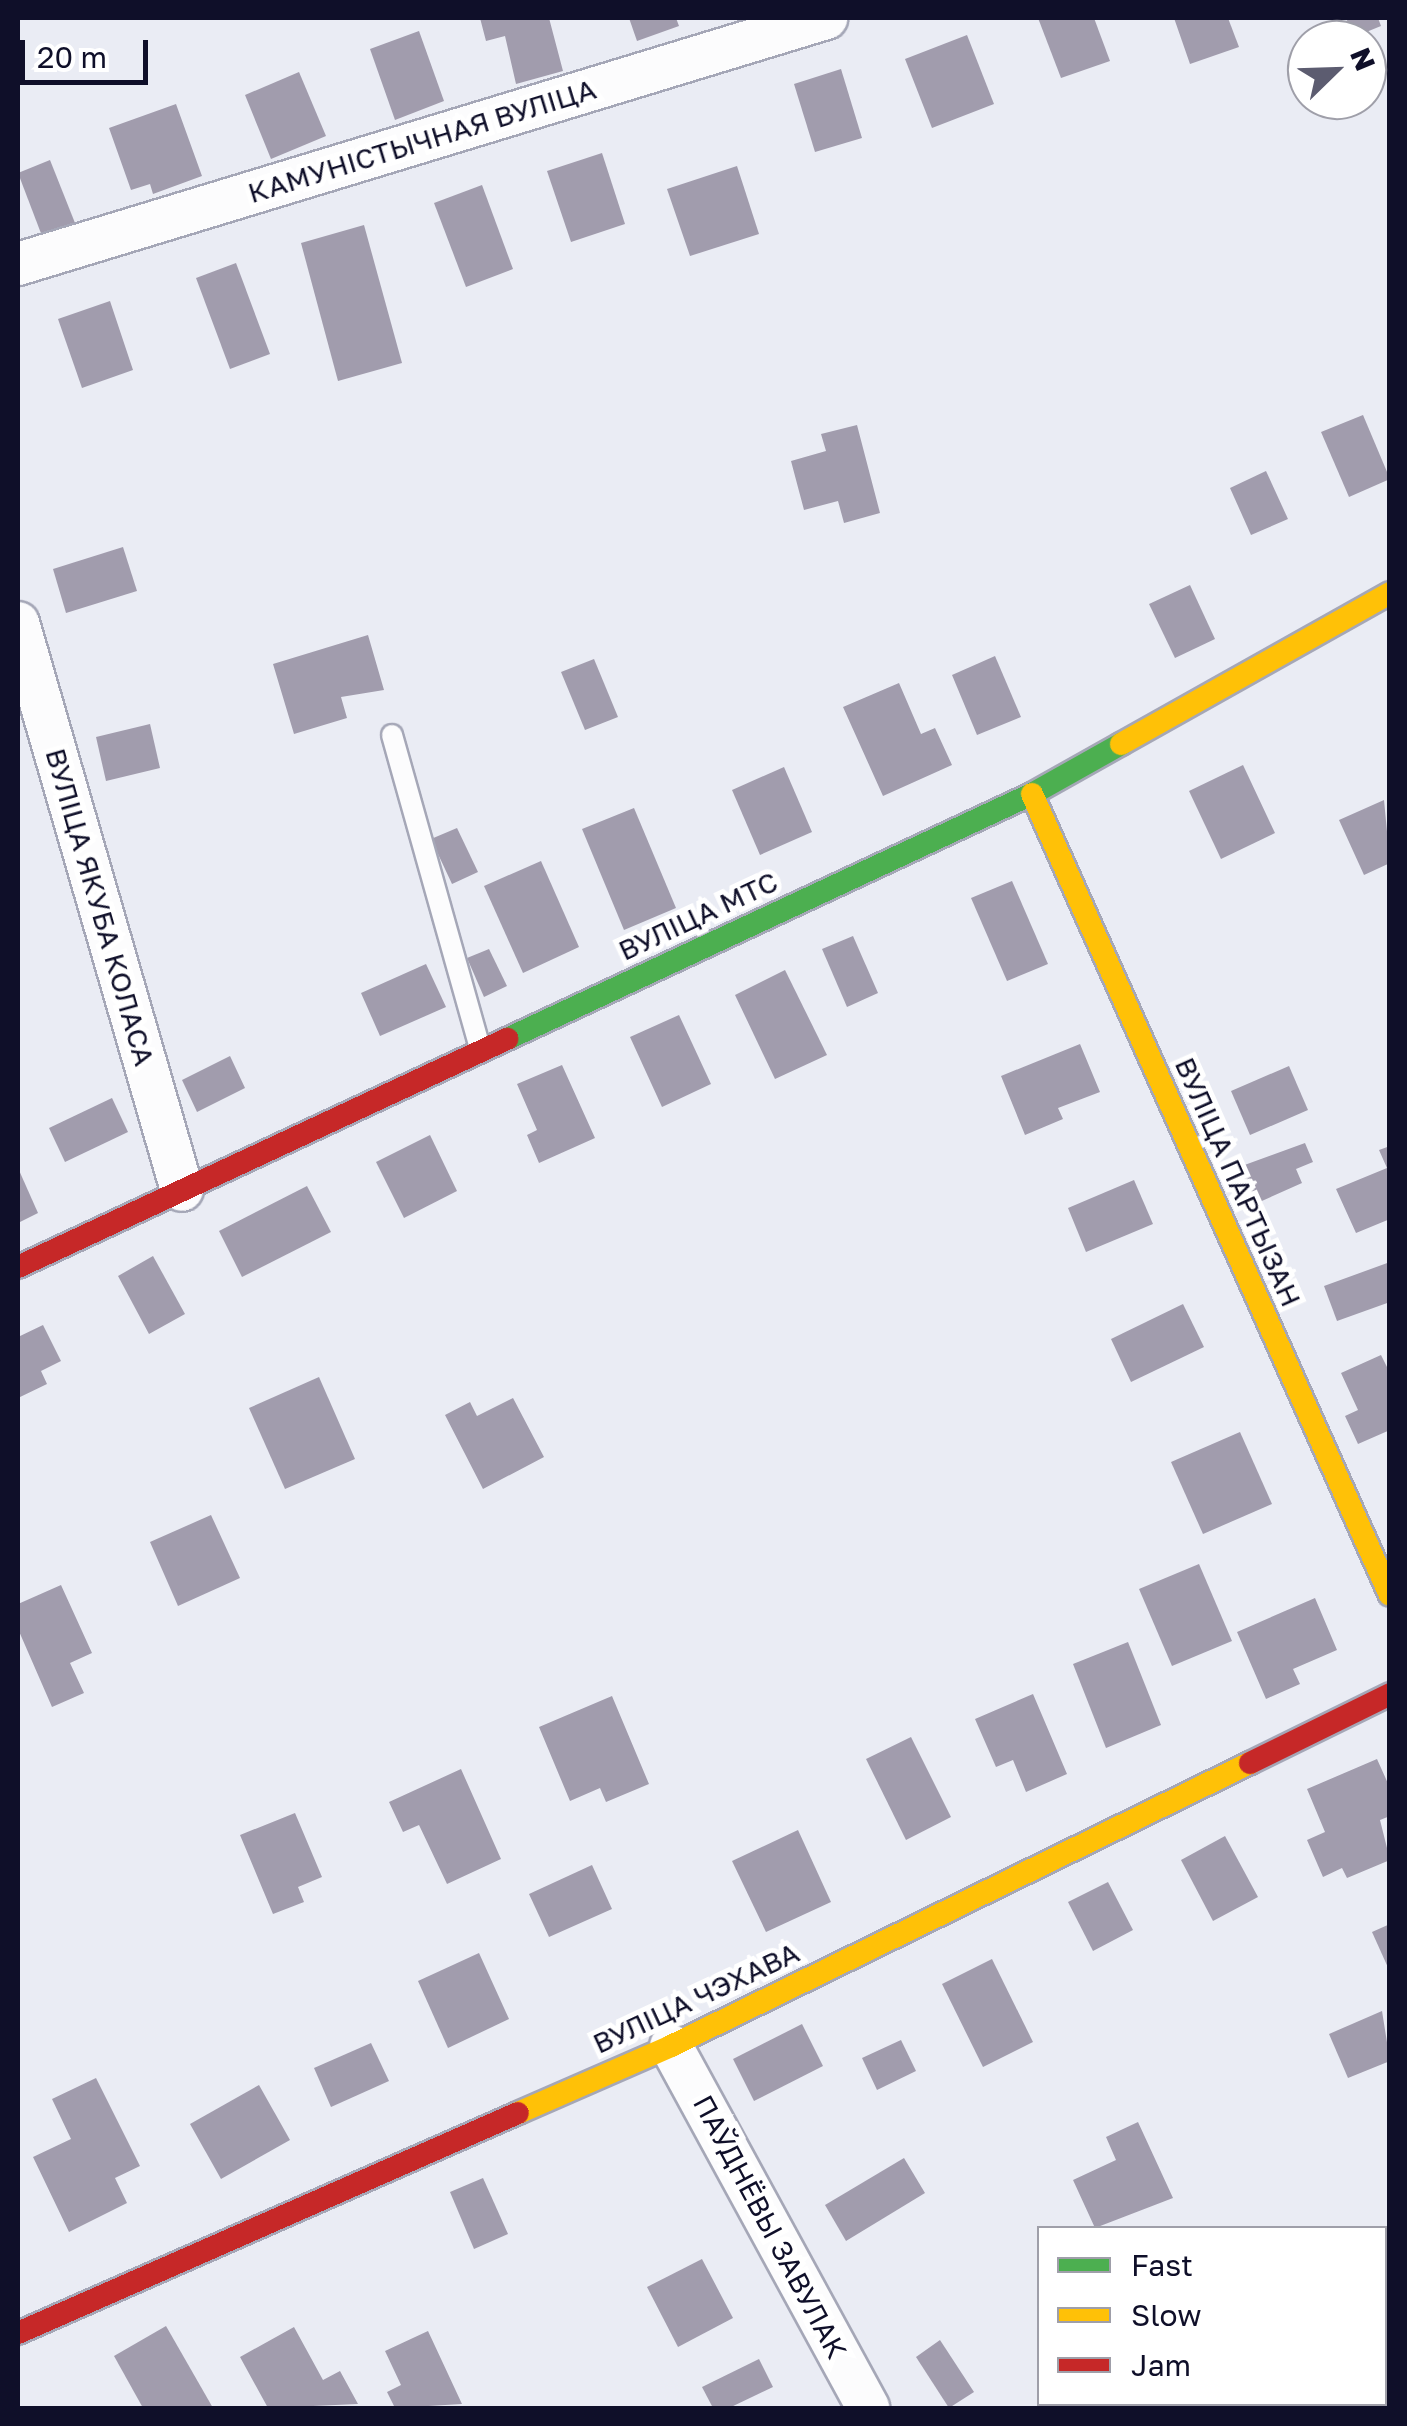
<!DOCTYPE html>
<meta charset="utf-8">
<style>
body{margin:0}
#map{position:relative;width:1407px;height:2426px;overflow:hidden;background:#eaecf4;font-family:"Golos Text",sans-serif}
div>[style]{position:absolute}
.building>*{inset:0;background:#a19cad}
.roads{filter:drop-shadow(2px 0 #a5a7b7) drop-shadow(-2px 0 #a5a7b7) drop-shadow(0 2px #a5a7b7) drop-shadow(0 -2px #a5a7b7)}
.lane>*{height:20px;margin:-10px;padding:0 10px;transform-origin:10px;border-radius:10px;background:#fcfcfd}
.street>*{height:42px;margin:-21px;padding:0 21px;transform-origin:21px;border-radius:21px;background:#fcfcfd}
.fast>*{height:22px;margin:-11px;padding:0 11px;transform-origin:11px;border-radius:11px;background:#4caf50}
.slow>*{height:22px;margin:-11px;padding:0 11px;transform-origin:11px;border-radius:11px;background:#ffc107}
.jam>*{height:22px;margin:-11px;padding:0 11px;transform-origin:11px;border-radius:11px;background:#c62828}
span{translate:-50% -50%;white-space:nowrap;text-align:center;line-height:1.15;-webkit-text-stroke:10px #fff;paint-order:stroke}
.street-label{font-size:28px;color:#0f0f29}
.frame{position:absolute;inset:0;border:20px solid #0f0f29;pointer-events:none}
.legend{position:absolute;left:1037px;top:2226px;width:350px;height:180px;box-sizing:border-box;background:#fff;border:2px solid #9f9fa9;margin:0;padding:12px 18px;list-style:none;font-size:30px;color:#0f0f29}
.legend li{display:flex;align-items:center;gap:20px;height:50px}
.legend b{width:50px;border:2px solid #9f9fa9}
.north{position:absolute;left:1287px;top:20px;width:100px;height:100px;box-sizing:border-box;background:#fff;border:2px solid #9f9fa9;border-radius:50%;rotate:67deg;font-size:28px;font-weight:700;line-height:40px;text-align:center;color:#0f0f29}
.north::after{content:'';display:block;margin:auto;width:35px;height:45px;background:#5c5c70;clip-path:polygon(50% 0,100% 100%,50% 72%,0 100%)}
.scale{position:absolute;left:20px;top:40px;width:128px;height:45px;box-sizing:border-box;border:5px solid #0f0f29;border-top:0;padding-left:12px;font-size:30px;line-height:35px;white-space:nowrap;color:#0f0f29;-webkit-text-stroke:8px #fff;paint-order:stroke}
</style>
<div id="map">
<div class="building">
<div style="clip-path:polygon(480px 18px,549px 18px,563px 71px,516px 84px,505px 36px,486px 41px)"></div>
<div style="clip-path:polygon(629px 18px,676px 18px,679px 26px,637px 41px)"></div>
<div style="clip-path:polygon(1038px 18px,1094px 18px,1110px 61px,1061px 78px)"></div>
<div style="clip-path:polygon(1174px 18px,1228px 18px,1239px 47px,1190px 64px)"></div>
<div style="clip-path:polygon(1346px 18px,1378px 18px,1381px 26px,1354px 37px)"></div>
<div style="clip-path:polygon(419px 31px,444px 101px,395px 120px,370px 49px)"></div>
<div style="clip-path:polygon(967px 35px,994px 104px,932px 128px,905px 59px)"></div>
<div style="clip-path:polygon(841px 69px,862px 138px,815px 152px,794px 84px)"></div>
<div style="clip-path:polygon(299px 72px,326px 136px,271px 159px,245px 95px)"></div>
<div style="clip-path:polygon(176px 104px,202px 176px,153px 194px,150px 184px,131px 190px,109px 128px)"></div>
<div style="clip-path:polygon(602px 153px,625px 224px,571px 242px,547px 171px)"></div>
<div style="clip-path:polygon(50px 160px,75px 223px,42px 236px,18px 173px)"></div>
<div style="clip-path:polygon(737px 166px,759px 234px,690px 256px,667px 189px)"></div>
<div style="clip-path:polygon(482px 185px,513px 269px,466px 287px,434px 203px)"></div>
<div style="clip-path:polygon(364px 225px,402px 363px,338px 381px,301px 243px)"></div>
<div style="clip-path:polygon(236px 263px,270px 354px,230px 369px,196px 278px)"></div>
<div style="clip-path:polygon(110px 301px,133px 370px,82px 388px,58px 319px)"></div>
<div style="clip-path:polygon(1363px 415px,1390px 479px,1349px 497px,1321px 432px)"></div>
<div style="clip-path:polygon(857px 425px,880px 513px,844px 523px,838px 501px,804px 510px,791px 461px,826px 451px,821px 434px)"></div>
<div style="clip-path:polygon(1266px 471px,1288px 519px,1251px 535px,1230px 488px)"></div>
<div style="clip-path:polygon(123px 547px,137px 591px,66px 613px,53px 569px)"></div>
<div style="clip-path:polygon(1190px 585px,1215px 639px,1175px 658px,1149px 604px)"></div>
<div style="clip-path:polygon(368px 635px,384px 690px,341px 697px,347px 718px,294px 734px,273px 664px)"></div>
<div style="clip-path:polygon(995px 656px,1021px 717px,977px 735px,952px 675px)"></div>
<div style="clip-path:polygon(594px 659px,618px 717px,585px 730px,561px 672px)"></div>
<div style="clip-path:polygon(899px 683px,921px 734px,935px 728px,952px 765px,883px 796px,843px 707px)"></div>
<div style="clip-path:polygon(150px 724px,160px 768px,106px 781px,96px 737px)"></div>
<div style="clip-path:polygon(1243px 765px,1275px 833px,1221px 859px,1189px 791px)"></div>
<div style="clip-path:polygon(784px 767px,812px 832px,760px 855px,732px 790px)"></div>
<div style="clip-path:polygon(1384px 800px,1390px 863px,1364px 875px,1339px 820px)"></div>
<div style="clip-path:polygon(634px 808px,676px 908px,624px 930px,582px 829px)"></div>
<div style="clip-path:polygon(457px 828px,478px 872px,452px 884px,431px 839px)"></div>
<div style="clip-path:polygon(541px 861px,579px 947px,523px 973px,484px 886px)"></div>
<div style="clip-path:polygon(1012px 881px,1048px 964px,1007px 981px,971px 898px)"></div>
<div style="clip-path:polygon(853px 936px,878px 993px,847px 1007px,822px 949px)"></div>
<div style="clip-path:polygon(489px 949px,507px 986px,484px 997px,467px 958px)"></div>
<div style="clip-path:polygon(426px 964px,446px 1007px,380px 1036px,361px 993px)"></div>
<div style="clip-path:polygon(785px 970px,827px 1055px,775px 1079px,735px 995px)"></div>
<div style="clip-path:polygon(679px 1015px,711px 1084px,662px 1107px,630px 1037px)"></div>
<div style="clip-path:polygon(1080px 1044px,1100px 1092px,1058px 1108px,1063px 1119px,1025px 1135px,1001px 1076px)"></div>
<div style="clip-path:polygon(230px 1056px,245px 1088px,197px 1112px,182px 1080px)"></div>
<div style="clip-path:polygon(562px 1065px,595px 1138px,539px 1163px,527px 1135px,537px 1130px,517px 1084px)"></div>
<div style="clip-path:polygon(1289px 1066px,1308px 1110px,1250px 1135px,1231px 1091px)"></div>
<div style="clip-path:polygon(112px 1098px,128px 1132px,65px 1162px,49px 1128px)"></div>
<div style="clip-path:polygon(430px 1135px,457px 1191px,404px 1218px,376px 1162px)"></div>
<div style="clip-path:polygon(1305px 1143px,1313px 1162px,1296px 1169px,1302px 1183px,1255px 1204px,1239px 1167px)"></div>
<div style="clip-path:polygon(1390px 1146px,1390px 1219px,1356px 1233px,1336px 1189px,1387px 1168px,1379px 1150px)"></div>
<div style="clip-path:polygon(18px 1168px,38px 1213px,18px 1223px)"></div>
<div style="clip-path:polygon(1134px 1180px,1153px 1224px,1086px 1252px,1068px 1208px)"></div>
<div style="clip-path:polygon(307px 1186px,331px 1232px,242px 1277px,219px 1231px)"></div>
<div style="clip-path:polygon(153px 1256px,185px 1314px,149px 1334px,118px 1276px)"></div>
<div style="clip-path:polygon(1390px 1262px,1390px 1302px,1337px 1321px,1324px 1286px)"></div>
<div style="clip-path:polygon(1183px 1304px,1204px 1347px,1131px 1382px,1111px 1339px)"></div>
<div style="clip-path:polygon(43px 1325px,61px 1361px,41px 1371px,47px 1384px,18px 1398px,18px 1337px)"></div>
<div style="clip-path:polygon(1381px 1355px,1390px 1373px,1390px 1430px,1358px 1444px,1345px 1416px,1358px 1410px,1341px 1373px)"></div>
<div style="clip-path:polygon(319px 1377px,355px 1459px,285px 1489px,249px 1408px)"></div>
<div style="clip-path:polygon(513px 1398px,544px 1457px,483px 1489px,445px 1415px,470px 1402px,477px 1416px)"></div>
<div style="clip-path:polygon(1240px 1432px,1272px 1504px,1203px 1534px,1171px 1462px)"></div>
<div style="clip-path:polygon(211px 1515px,240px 1578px,178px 1606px,150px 1542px)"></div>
<div style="clip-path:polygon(1199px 1564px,1232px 1641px,1172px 1666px,1139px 1589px)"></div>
<div style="clip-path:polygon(61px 1585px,92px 1653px,70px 1663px,84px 1693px,52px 1707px,18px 1629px,18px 1604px)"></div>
<div style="clip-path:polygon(1315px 1598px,1337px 1650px,1293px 1669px,1300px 1684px,1266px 1699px,1237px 1632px)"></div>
<div style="clip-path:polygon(1128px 1642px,1161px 1725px,1106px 1748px,1073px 1664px)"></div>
<div style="clip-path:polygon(1033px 1694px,1067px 1774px,1026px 1792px,1013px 1760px,996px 1767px,975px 1719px)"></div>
<div style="clip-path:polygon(612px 1696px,649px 1784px,606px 1802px,600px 1788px,570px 1801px,539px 1727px)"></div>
<div style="clip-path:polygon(911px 1737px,951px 1817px,906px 1840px,866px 1759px)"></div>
<div style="clip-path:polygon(1377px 1759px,1390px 1788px,1390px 1816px,1380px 1820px,1390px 1860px,1347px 1878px,1342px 1868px,1323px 1877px,1307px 1840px,1325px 1832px,1307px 1789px)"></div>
<div style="clip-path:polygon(461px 1769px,501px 1859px,447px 1884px,419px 1825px,403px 1832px,389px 1802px)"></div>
<div style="clip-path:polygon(295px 1813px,322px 1877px,298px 1887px,304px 1902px,273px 1914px,240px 1835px)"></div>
<div style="clip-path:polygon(798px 1830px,831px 1902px,766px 1932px,732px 1861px)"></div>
<div style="clip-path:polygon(1225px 1836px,1258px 1897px,1213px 1921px,1181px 1860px)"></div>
<div style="clip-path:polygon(592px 1865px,612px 1909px,549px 1937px,529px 1894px)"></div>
<div style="clip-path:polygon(1108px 1882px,1133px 1930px,1093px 1951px,1068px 1902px)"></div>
<div style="clip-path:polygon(1390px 1924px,1390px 1972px,1372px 1932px)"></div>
<div style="clip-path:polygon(479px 1953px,509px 2019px,448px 2048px,418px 1981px)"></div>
<div style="clip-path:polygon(992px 1959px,1033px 2042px,983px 2067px,942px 1984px)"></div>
<div style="clip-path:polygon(1382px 2011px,1390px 2061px,1348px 2078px,1329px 2034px)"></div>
<div style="clip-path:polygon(802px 2024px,823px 2066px,754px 2101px,733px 2059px)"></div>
<div style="clip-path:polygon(901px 2040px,916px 2071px,877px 2090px,862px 2058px)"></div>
<div style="clip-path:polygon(371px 2043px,389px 2081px,331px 2107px,314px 2068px)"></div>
<div style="clip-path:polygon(96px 2078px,140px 2166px,115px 2178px,127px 2203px,69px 2232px,33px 2157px,71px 2139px,52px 2099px)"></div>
<div style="clip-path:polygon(259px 2085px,290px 2140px,221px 2179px,190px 2124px)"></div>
<div style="clip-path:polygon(1138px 2122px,1173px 2198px,1095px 2228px,1073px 2180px,1116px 2160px,1106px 2137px)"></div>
<div style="clip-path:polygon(904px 2158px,925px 2193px,846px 2241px,825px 2205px)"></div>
<div style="clip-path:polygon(483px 2178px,508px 2234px,474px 2249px,450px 2192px)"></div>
<div style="clip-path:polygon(702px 2259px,733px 2318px,678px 2347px,647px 2287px)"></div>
<div style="clip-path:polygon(166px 2326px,213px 2408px,143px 2408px,114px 2356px)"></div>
<div style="clip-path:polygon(294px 2327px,323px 2380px,340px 2371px,358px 2404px,268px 2408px,240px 2357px)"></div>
<div style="clip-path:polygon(428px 2331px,462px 2404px,395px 2408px,387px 2392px,401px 2385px,385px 2351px)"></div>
<div style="clip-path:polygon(940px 2340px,974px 2392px,949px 2408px,916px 2357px)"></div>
<div style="clip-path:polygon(759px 2359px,773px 2387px,729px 2408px,713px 2408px,702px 2387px)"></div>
</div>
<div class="roads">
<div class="lane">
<div style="left:392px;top:735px;width:326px;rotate:74.3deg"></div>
</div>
<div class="street">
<div style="left:18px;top:264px;width:845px;rotate:-16.93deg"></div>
<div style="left:18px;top:623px;width:590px;rotate:73.87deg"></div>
<div style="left:671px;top:2046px;width:412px;rotate:61.4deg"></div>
</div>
<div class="fast">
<div style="left:507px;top:1039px;width:579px;rotate:-25.02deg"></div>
<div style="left:1032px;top:794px;width:102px;rotate:-29.3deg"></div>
</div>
<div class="slow">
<div style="left:1121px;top:744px;width:308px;rotate:-29.3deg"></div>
<div style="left:1032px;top:794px;width:877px;rotate:65.92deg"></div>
<div style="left:518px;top:2113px;width:167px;rotate:-23.6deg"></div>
<div style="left:671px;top:2046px;width:644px;rotate:-26.05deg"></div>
</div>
<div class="jam">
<div style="left:18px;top:1267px;width:540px;rotate:-25deg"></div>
<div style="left:1250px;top:1763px;width:156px;rotate:-26.2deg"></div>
<div style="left:18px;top:2333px;width:546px;rotate:-23.75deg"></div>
</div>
</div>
<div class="street-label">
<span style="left:422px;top:141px;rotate:-17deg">КАМУНІСТЫЧНАЯ ВУЛІЦА</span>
<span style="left:100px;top:907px;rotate:74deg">ВУЛІЦА ЯКУБА КОЛАСА</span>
<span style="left:698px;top:916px;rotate:-25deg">ВУЛІЦА МТС</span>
<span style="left:1238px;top:1182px;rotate:66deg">ВУЛІЦА ПАРТЫЗАН</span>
<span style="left:696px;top:1998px;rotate:-25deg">ВУЛІЦА ЧЭХАВА</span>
<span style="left:770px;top:2227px;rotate:62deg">ПАЎДНЁВЫ ЗАВУЛАК</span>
</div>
<div class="frame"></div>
<ul class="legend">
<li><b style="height:12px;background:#4caf50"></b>Fast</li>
<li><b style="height:12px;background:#ffc107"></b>Slow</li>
<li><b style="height:12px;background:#c62828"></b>Jam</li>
</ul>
<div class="north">N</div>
<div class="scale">20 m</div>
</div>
